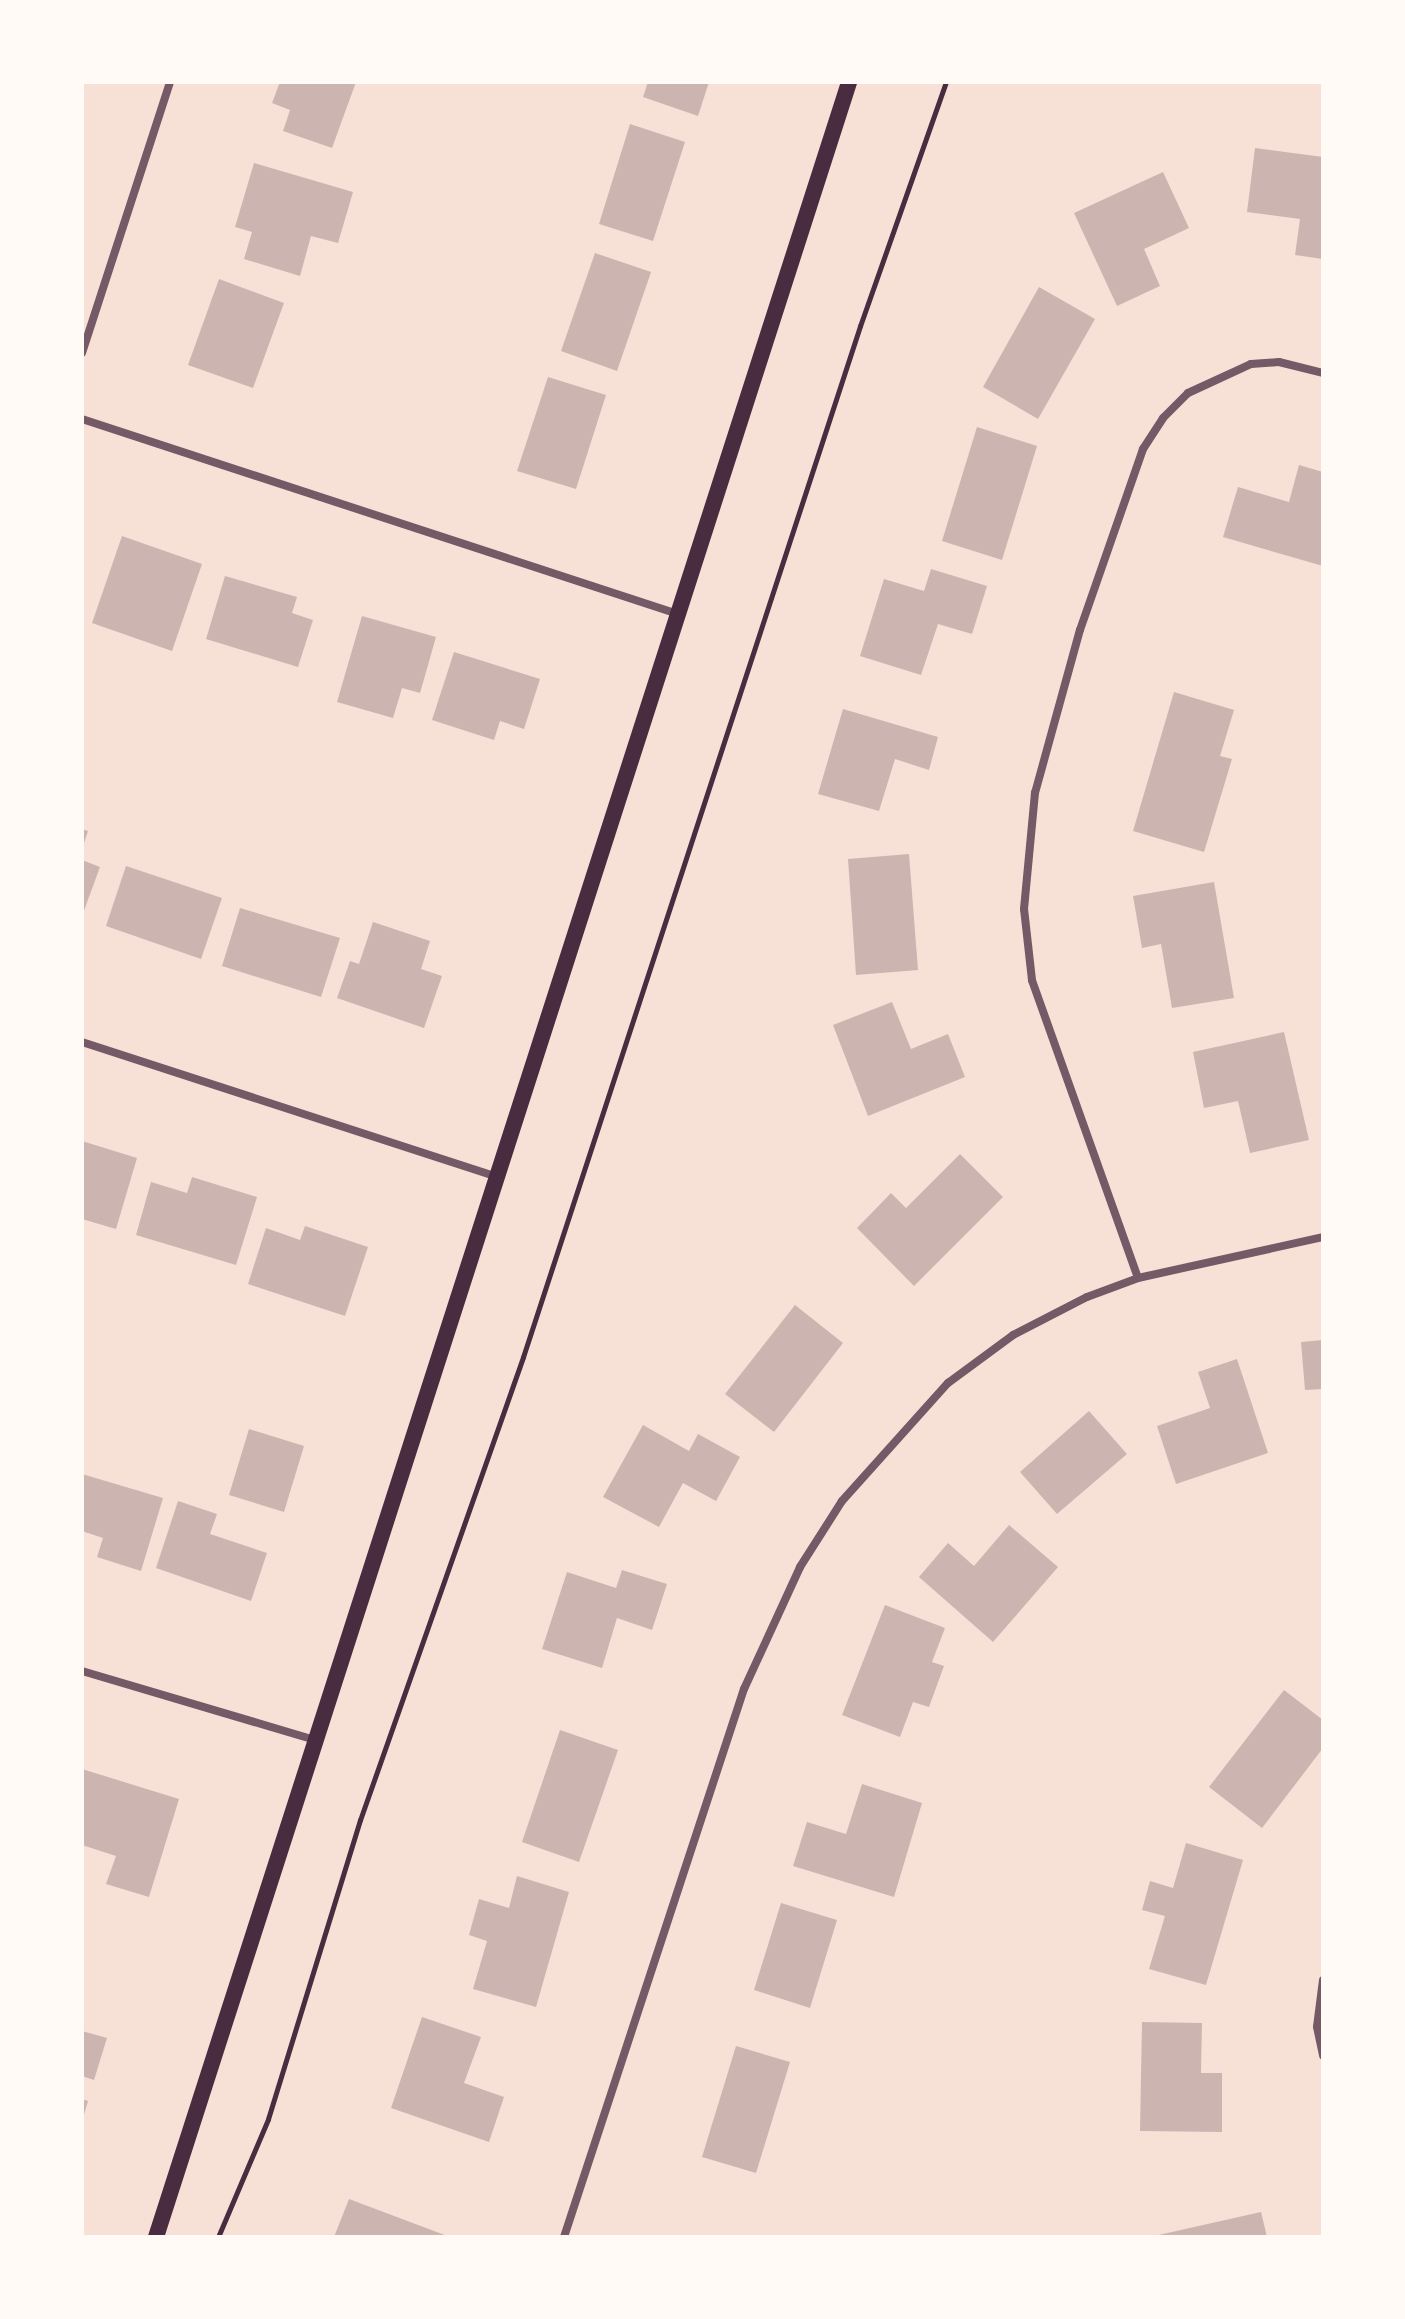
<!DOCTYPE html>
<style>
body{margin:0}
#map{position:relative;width:1405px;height:2319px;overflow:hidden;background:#f7e1d7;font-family:Bitter,serif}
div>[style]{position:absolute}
.building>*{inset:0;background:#ccb4b1}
.path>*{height:5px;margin:-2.5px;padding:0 2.5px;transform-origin:2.5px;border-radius:2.5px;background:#4a2c40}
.minor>*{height:8px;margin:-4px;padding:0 4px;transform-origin:4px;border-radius:4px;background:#755966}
.secondary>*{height:16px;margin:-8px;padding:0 8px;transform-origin:8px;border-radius:8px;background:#4a2c40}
span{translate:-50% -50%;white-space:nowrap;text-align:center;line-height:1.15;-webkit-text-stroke:8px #fffaf5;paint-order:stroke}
.frame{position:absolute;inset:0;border:84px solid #fffaf5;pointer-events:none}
</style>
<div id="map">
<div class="building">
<div style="clip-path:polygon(280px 82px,356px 82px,332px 148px,283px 131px,290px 110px,272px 103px)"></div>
<div style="clip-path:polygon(648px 82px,709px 82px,698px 116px,643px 97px)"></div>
<div style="clip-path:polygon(630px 124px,685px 142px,653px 241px,599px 224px)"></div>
<div style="clip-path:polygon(1255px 148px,1323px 157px,1323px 259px,1295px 255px,1300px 219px,1247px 212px)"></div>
<div style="clip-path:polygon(254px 163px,353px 192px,338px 243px,311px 236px,300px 276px,244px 259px,252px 232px,235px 227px)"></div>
<div style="clip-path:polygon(1163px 172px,1189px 228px,1144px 249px,1160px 286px,1117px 306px,1074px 213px)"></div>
<div style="clip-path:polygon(595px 253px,651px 272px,617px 371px,561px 351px)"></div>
<div style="clip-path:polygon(219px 279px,284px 303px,253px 388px,188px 365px)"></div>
<div style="clip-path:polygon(1039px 287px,1095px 319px,1038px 419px,983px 387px)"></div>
<div style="clip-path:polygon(548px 377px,606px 395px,576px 489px,517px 471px)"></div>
<div style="clip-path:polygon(977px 427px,1037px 446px,1002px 560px,942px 541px)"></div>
<div style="clip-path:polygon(1299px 465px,1323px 472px,1323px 566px,1223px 537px,1238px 487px,1289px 502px)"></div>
<div style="clip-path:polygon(122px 536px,202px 564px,172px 651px,92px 623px)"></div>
<div style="clip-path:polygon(931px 569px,987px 586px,972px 634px,938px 624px,921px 675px,860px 656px,884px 579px,924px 591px)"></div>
<div style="clip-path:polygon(225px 576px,297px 597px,292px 613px,313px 620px,298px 667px,206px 639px)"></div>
<div style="clip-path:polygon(362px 616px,436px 637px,420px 693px,402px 688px,393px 718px,337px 702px)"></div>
<div style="clip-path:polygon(454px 652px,540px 679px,524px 729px,500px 721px,494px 740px,432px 720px)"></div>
<div style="clip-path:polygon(1174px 692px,1234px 710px,1220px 756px,1232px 759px,1204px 852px,1133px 831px)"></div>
<div style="clip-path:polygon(843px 709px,938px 737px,929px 770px,895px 759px,879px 811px,818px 794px)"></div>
<div style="clip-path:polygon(82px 829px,88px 831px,82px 849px)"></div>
<div style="clip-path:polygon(909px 854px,918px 970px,856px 975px,848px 859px)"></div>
<div style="clip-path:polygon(82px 860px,100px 867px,82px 916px)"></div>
<div style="clip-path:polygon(126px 866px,222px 898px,201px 959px,106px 926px)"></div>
<div style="clip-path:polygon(1214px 882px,1234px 998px,1172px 1008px,1161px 944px,1142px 948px,1133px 896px)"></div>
<div style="clip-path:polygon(240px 908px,340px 938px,321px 997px,222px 966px)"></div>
<div style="clip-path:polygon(373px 922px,430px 941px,421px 969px,442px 976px,424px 1028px,337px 998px,350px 961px,359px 964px)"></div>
<div style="clip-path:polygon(892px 1002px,911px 1049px,948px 1034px,965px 1077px,868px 1116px,833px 1025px)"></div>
<div style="clip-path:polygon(1284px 1032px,1309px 1140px,1250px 1153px,1238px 1101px,1204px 1108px,1193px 1052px)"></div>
<div style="clip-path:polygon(82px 1141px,137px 1158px,116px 1229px,82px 1219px)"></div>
<div style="clip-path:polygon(960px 1154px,1003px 1197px,914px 1286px,857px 1228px,891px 1193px,906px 1208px)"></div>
<div style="clip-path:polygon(192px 1177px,257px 1197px,236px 1265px,136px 1235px,151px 1182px,187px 1193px)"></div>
<div style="clip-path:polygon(305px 1226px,368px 1247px,345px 1316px,248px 1284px,266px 1228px,300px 1240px)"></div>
<div style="clip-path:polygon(795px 1305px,843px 1343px,774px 1432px,725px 1394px)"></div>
<div style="clip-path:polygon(1323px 1340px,1323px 1389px,1305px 1390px,1301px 1342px)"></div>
<div style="clip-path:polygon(1237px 1359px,1268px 1453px,1176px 1484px,1157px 1426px,1210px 1408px,1198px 1372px)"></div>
<div style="clip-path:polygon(1089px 1411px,1127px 1454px,1057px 1514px,1020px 1472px)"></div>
<div style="clip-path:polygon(643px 1425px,689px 1451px,698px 1434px,740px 1457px,716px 1501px,683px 1483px,659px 1527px,603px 1497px)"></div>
<div style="clip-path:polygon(249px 1429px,304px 1446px,284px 1512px,229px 1495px)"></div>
<div style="clip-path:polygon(82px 1474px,163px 1498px,141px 1571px,97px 1557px,103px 1538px,82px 1531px)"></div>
<div style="clip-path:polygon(178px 1501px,217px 1514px,210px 1534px,267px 1553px,251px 1601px,156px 1568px)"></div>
<div style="clip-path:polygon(1009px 1525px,1058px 1567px,993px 1642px,919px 1577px,948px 1543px,974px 1566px)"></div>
<div style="clip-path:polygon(622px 1570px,667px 1584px,652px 1630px,617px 1618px,602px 1668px,542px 1649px,567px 1572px,616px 1588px)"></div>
<div style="clip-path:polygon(885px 1605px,945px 1628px,932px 1662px,944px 1666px,929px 1707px,913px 1702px,900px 1737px,842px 1715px)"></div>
<div style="clip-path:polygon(1284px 1690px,1323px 1720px,1323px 1748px,1262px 1828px,1209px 1787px)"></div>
<div style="clip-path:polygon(560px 1730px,618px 1750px,579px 1862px,522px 1842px)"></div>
<div style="clip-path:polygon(82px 1769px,179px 1799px,149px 1897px,106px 1884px,116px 1856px,82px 1845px)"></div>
<div style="clip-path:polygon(862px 1784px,922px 1803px,894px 1897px,793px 1866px,807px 1822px,846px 1834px)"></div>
<div style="clip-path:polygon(1186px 1843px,1243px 1860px,1206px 1985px,1149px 1969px,1165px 1916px,1142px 1910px,1150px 1881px,1173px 1888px)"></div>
<div style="clip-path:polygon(517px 1876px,569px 1892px,536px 2007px,473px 1989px,487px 1941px,469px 1935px,479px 1899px,509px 1908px)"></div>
<div style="clip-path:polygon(781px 1903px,837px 1920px,810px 2008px,754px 1990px)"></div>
<div style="clip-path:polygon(422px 2017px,481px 2037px,464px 2083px,504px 2097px,489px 2142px,391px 2108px)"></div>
<div style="clip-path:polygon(1142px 2022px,1202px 2023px,1201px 2073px,1222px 2073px,1222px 2132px,1140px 2131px)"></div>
<div style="clip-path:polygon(82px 2031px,107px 2038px,94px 2080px,82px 2076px)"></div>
<div style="clip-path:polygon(736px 2046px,790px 2062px,756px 2173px,702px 2157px)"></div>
<div style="clip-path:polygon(82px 2099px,88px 2101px,83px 2118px,82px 2118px)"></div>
<div style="clip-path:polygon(349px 2199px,450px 2237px,334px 2237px)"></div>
<div style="clip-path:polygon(1261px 2212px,1267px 2237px,1154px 2237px,1154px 2236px)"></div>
</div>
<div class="path">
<div style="left:218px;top:2237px;width:128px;rotate:-67deg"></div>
<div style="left:268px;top:2119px;width:313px;rotate:-72.9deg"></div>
<div style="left:360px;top:1820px;width:491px;rotate:-70.6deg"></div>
<div style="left:523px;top:1357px;width:1085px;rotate:-71.9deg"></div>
<div style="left:860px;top:326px;width:259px;rotate:-70.6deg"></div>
</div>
<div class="minor">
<div style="left:82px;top:353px;width:285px;rotate:-72deg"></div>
<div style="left:82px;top:419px;width:627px;rotate:18.12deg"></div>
<div style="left:82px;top:1042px;width:437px;rotate:18deg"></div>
<div style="left:1138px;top:1278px;width:316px;rotate:-109.6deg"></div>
<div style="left:1032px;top:980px;width:71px;rotate:-96.4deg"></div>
<div style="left:1024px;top:909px;width:117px;rotate:-84.6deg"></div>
<div style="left:1035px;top:793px;width:169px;rotate:-74.6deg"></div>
<div style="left:1080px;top:630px;width:192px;rotate:-70.8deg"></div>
<div style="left:1143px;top:449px;width:37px;rotate:-57deg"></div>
<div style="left:1163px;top:418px;width:35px;rotate:-45deg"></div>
<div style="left:1188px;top:393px;width:69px;rotate:-24.7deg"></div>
<div style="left:1251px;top:364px;width:28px;rotate:-4deg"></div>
<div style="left:1279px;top:362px;width:45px;rotate:14deg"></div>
<div style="left:82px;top:1671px;width:243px;rotate:16.5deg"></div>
<div style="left:1323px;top:1980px;width:47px;rotate:97.3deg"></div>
<div style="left:1317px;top:2027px;width:29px;rotate:78deg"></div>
<div style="left:564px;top:2237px;width:577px;rotate:-71.82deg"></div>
<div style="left:744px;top:1689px;width:134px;rotate:-65.3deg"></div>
<div style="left:800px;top:1567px;width:78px;rotate:-57.5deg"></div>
<div style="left:842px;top:1501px;width:159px;rotate:-48.1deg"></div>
<div style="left:948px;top:1383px;width:81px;rotate:-36.4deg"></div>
<div style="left:1013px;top:1335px;width:83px;rotate:-27.2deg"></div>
<div style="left:1087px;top:1297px;width:54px;rotate:-20.4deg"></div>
<div style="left:1138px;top:1278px;width:189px;rotate:-12.5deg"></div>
</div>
<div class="secondary">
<div style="left:156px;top:2237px;width:2264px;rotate:-72.17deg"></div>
</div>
<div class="frame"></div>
</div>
